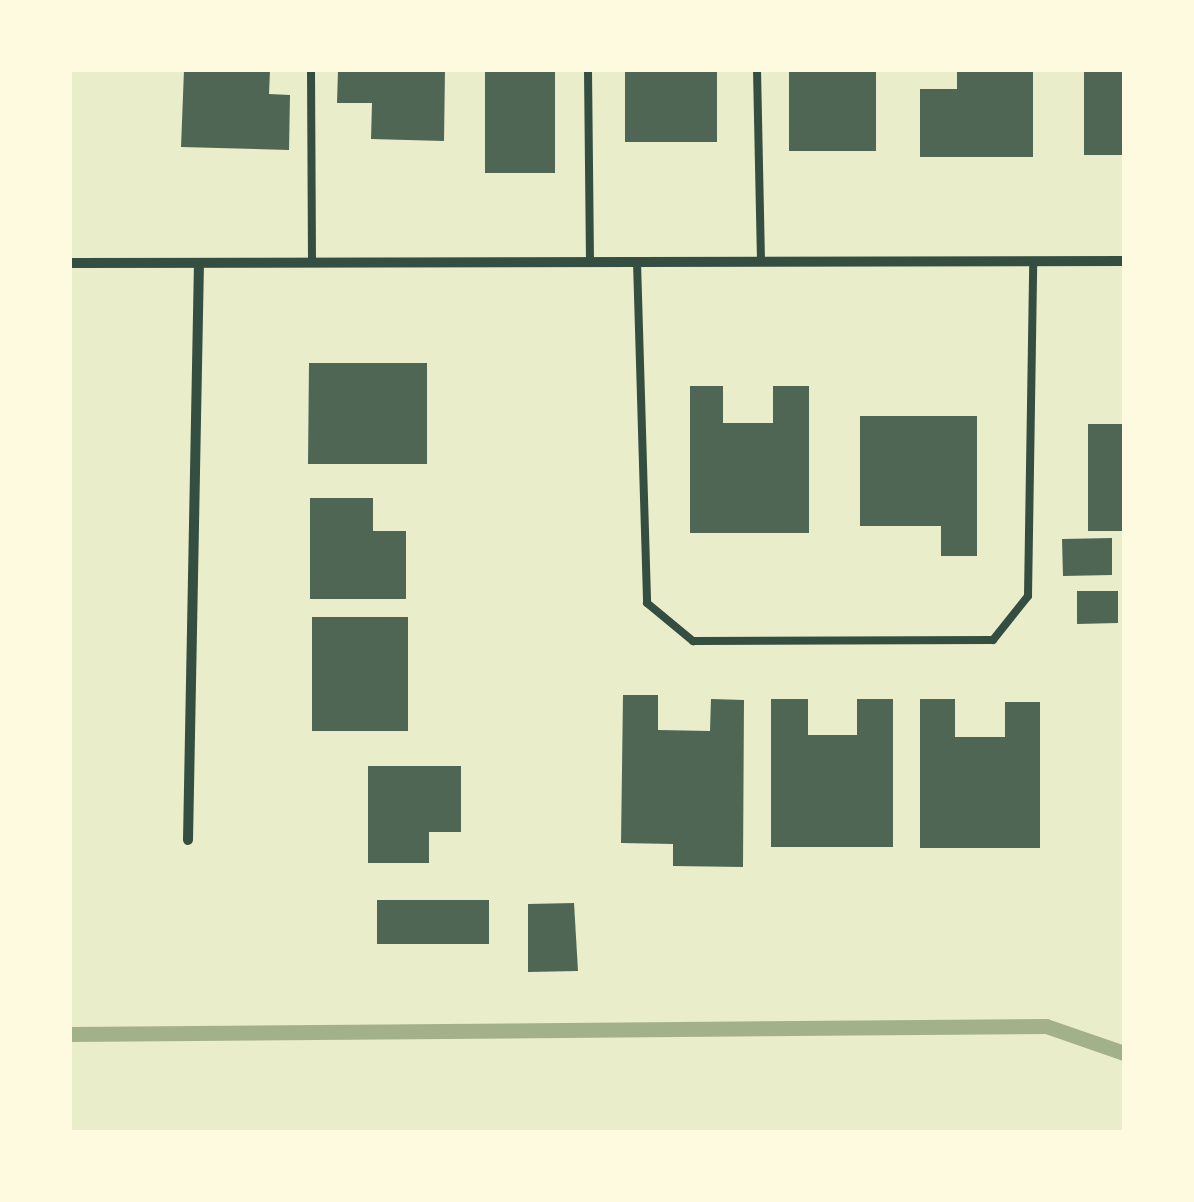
<!DOCTYPE html>
<style>
body{margin:0}
#map{position:relative;width:1194px;height:1202px;overflow:hidden;background:#e9edc9;font-family:"Noto Sans",sans-serif}
div>[style]{position:absolute}
.stream>*{height:15px;margin:-7.5px;padding:0 7.5px;transform-origin:7.5px;border-radius:7.5px;background:#a3b18a}
.building>*{inset:0;background:#4f6655}
.service>*{height:8px;margin:-4px;padding:0 4px;transform-origin:4px;border-radius:4px;background:#344e41}
.minor>*{height:10px;margin:-5px;padding:0 5px;transform-origin:5px;border-radius:5px;background:#344e41}
span{translate:-50% -50%;white-space:nowrap;text-align:center;line-height:1.15;-webkit-text-stroke:8px #fefae0;paint-order:stroke}
.frame{position:absolute;inset:0;border:72px solid #fefae0;pointer-events:none}
</style>
<div id="map">
<div class="stream">
<div style="left:70px;top:1034px;width:976px;rotate:-0.47deg"></div>
<div style="left:1046px;top:1026px;width:83px;rotate:19.1deg"></div>
</div>
<div class="building">
<div style="clip-path:polygon(184px 70px,270px 70px,269px 94px,290px 95px,289px 150px,181px 147px)"></div>
<div style="clip-path:polygon(338px 70px,445px 70px,444px 141px,371px 139px,372px 103px,337px 103px)"></div>
<div style="clip-path:polygon(485px 70px,555px 70px,555px 173px,485px 173px)"></div>
<div style="clip-path:polygon(625px 70px,717px 70px,717px 142px,625px 142px)"></div>
<div style="clip-path:polygon(789px 70px,876px 70px,876px 151px,789px 151px)"></div>
<div style="clip-path:polygon(957px 70px,1033px 70px,1033px 157px,920px 157px,920px 89px,957px 89px)"></div>
<div style="clip-path:polygon(1084px 70px,1124px 70px,1124px 155px,1084px 155px)"></div>
<div style="clip-path:polygon(309px 363px,427px 363px,427px 464px,308px 464px)"></div>
<div style="clip-path:polygon(690px 386px,723px 386px,723px 423px,773px 423px,773px 386px,809px 386px,809px 533px,690px 533px)"></div>
<div style="clip-path:polygon(860px 416px,977px 416px,977px 556px,941px 556px,941px 526px,860px 526px)"></div>
<div style="clip-path:polygon(1088px 424px,1124px 424px,1124px 531px,1088px 531px)"></div>
<div style="clip-path:polygon(310px 498px,373px 498px,373px 531px,406px 531px,406px 599px,310px 599px)"></div>
<div style="clip-path:polygon(1112px 538px,1112px 575px,1063px 576px,1062px 539px)"></div>
<div style="clip-path:polygon(1077px 591px,1118px 591px,1118px 623px,1077px 624px)"></div>
<div style="clip-path:polygon(312px 617px,408px 617px,408px 731px,312px 731px)"></div>
<div style="clip-path:polygon(623px 695px,658px 695px,658px 730px,710px 731px,711px 699px,744px 700px,743px 867px,673px 866px,673px 844px,621px 843px)"></div>
<div style="clip-path:polygon(771px 699px,808px 699px,808px 735px,857px 735px,857px 699px,893px 699px,893px 847px,771px 847px)"></div>
<div style="clip-path:polygon(920px 699px,955px 699px,955px 737px,1005px 737px,1005px 702px,1040px 702px,1040px 848px,920px 848px)"></div>
<div style="clip-path:polygon(368px 766px,461px 766px,461px 832px,429px 832px,429px 863px,368px 863px)"></div>
<div style="clip-path:polygon(377px 900px,489px 900px,489px 944px,377px 944px)"></div>
<div style="clip-path:polygon(574px 903px,578px 971px,528px 972px,528px 904px)"></div>
</div>
<div class="service">
<div style="left:311px;top:70px;width:192px;rotate:89.7deg"></div>
<div style="left:588px;top:70px;width:192px;rotate:89.4deg"></div>
<div style="left:757px;top:70px;width:192px;rotate:88.8deg"></div>
<div style="left:637px;top:262px;width:341px;rotate:88.3deg"></div>
<div style="left:647px;top:603px;width:60px;rotate:39.6deg"></div>
<div style="left:693px;top:641px;width:300px;rotate:-0.2deg"></div>
<div style="left:993px;top:640px;width:56px;rotate:-51.5deg"></div>
<div style="left:1028px;top:596px;width:335px;rotate:-89.1deg"></div>
</div>
<div class="minor">
<div style="left:70px;top:263px;width:1054px;rotate:-0.11deg"></div>
<div style="left:188px;top:840px;width:577px;rotate:-88.91deg"></div>
</div>
<div class="frame"></div>
</div>
